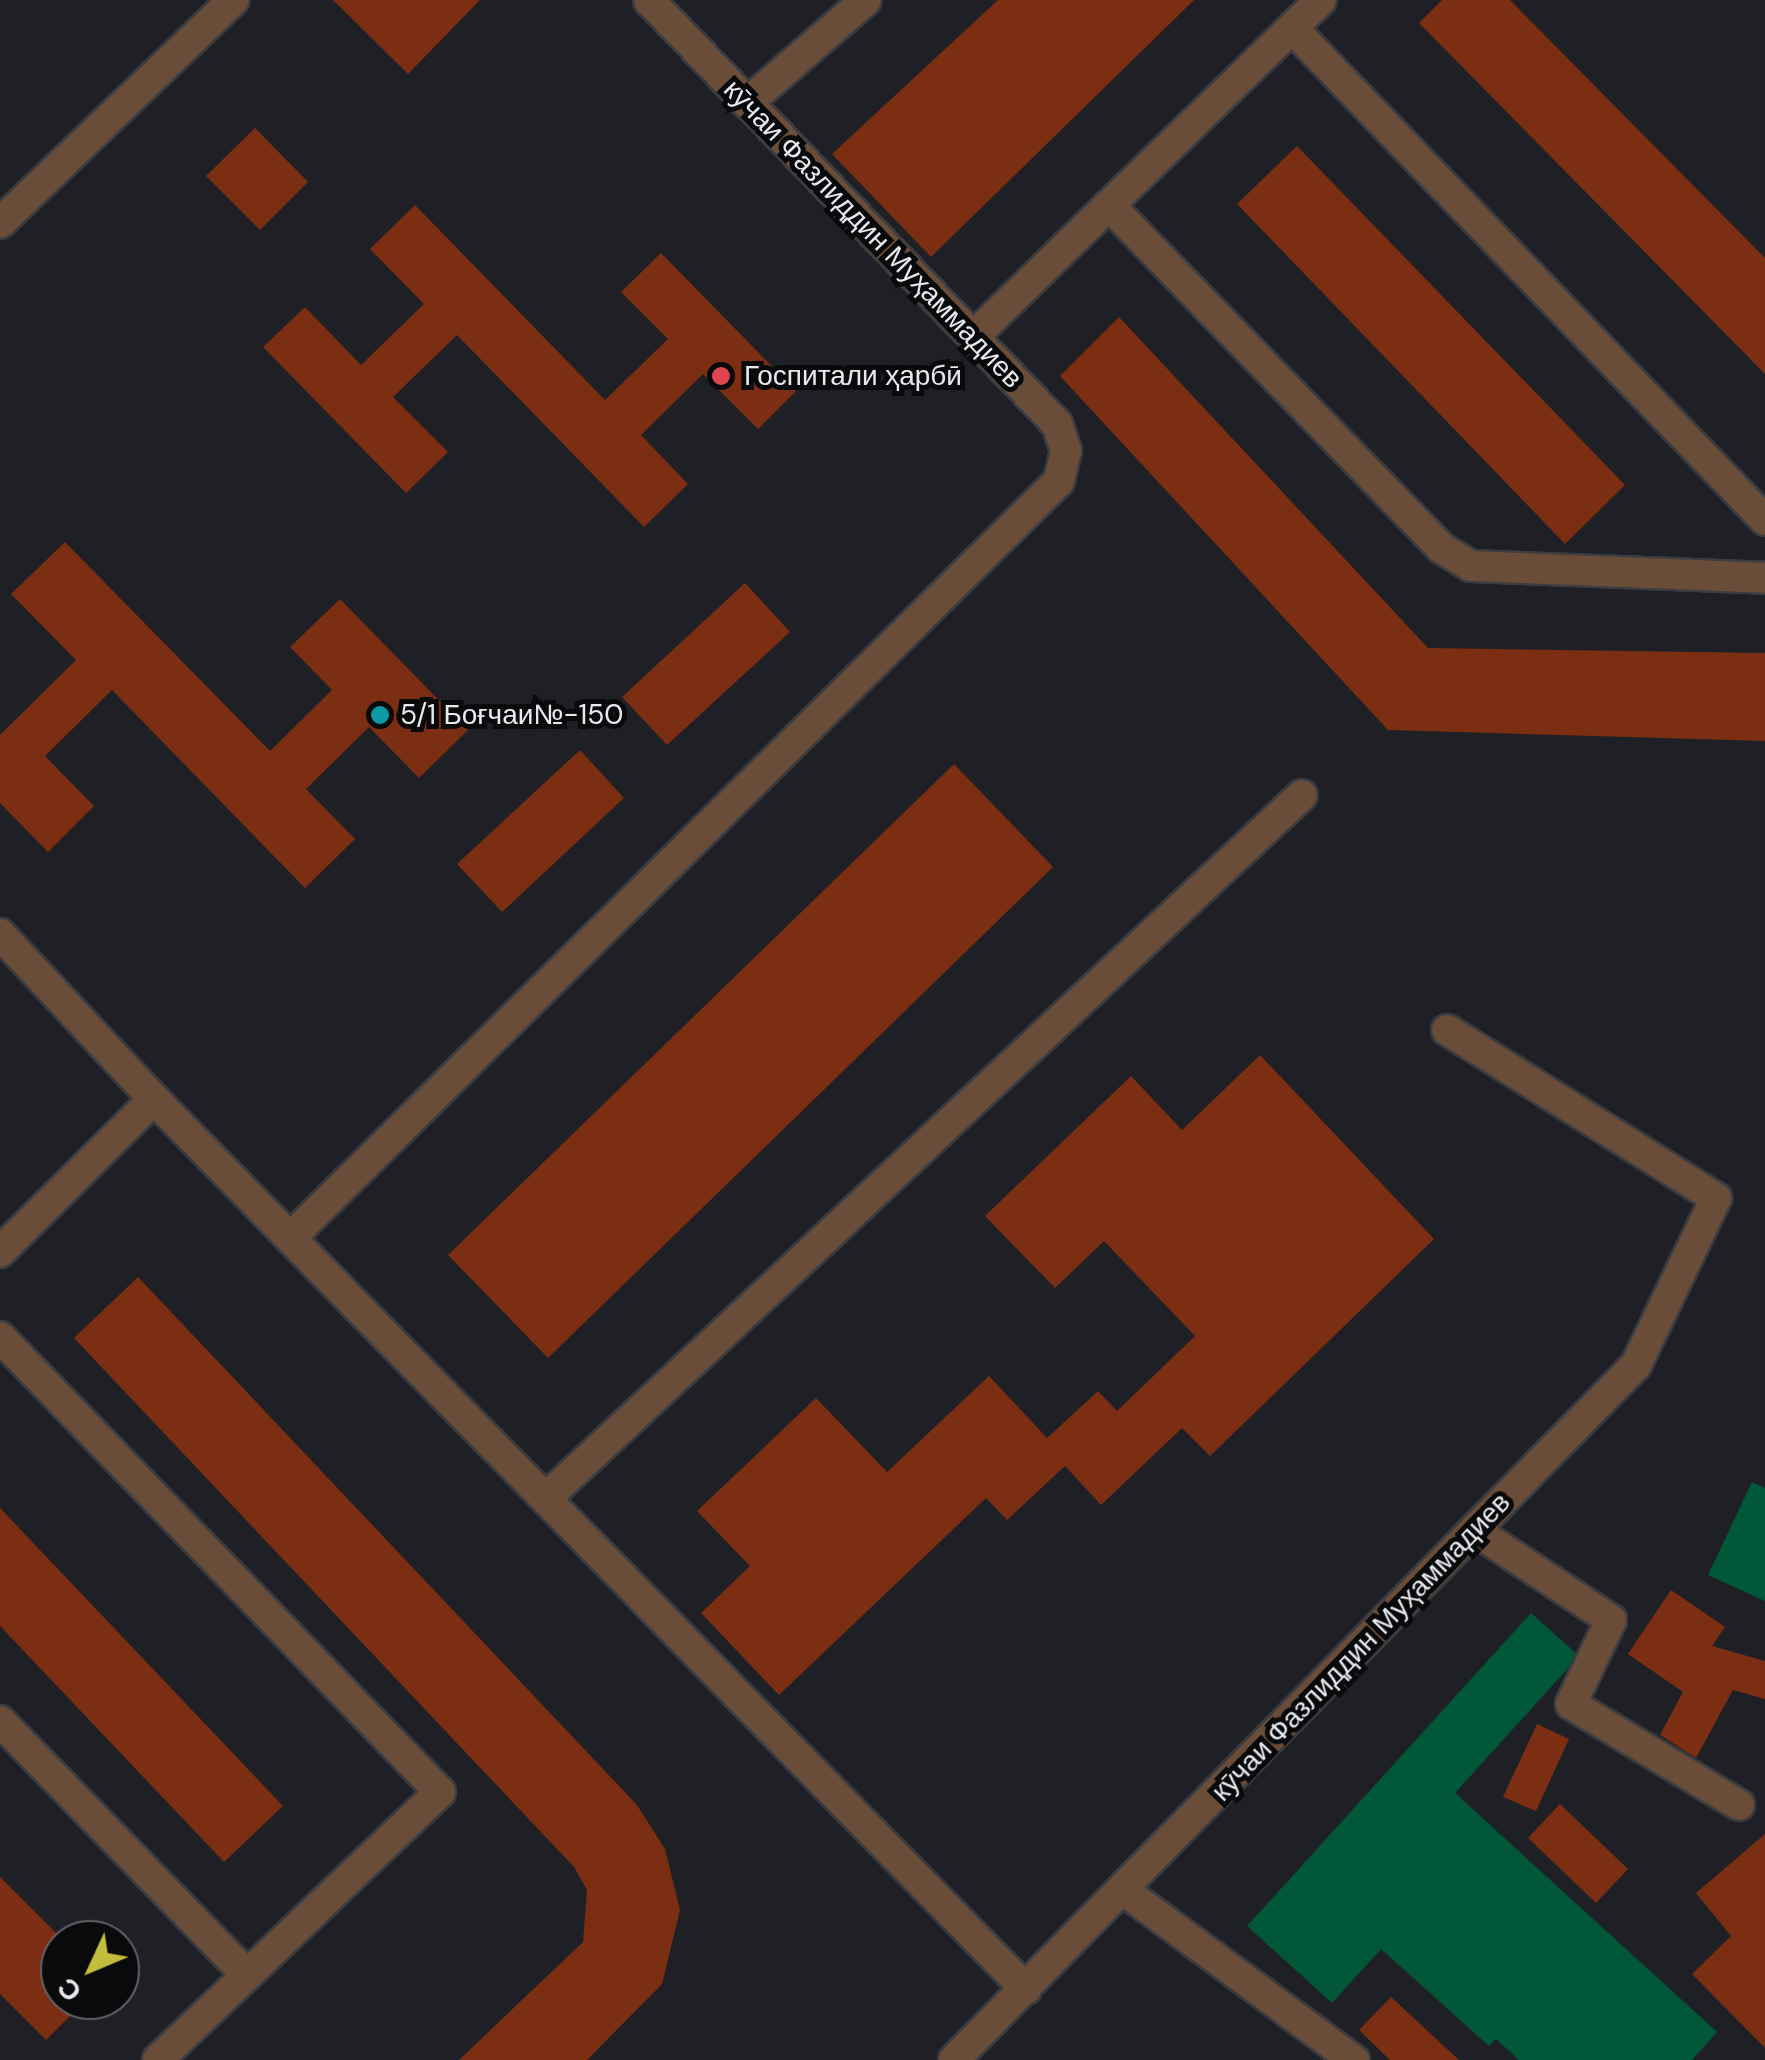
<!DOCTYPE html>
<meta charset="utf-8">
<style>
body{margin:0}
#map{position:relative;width:1765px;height:2060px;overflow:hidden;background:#1e2025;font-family:"DM Sans",sans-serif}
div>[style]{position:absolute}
.forest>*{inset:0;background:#005838}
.building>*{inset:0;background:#7b2e12}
.roads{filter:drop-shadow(2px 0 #3a3c41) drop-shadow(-2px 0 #3a3c41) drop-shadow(0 2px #3a3c41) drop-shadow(0 -2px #3a3c41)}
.minor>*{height:30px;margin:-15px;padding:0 15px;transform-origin:15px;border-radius:15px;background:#6a4d38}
.dots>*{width:28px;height:28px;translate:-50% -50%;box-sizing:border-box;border:5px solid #090a0c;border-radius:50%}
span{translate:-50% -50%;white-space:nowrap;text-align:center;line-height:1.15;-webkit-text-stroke:10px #090a0c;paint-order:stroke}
.street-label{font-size:28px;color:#e8e9ed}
.poi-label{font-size:28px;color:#e8e9ed}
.left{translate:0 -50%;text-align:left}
.north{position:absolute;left:40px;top:1920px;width:100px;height:100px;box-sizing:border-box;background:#090a0c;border:2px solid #626366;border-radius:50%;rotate:226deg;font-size:28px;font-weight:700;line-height:40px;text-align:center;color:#e8e9ed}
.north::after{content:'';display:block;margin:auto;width:35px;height:45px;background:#c4bc3d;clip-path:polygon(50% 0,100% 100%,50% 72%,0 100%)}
</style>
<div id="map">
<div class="forest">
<div style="clip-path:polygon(1752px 1482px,1765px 1488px,1765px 1601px,1708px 1575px)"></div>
<div style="clip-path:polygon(1531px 1613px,1579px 1656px,1455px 1793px,1717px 2032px,1692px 2060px,1519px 2060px,1496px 2039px,1489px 2046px,1381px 1949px,1332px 2003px,1247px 1926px)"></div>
</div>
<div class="building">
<div style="clip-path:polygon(333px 0,480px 0,408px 74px)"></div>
<div style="clip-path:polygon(998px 0,1194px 0,931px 257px,832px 154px)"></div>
<div style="clip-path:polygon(1442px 0,1510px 0,1765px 258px,1765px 374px,1419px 23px)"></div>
<div style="clip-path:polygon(255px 128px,308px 182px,260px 230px,206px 176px)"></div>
<div style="clip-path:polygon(1297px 146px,1625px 485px,1565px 544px,1237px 204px)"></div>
<div style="clip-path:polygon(415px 205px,605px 400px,668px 339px,621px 292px,661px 253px,796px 391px,758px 429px,703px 374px,641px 435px,688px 484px,644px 527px,457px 335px,393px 397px,448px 452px,406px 493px,263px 347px,305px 307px,361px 365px,424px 304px,370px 249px)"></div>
<div style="clip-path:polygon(1119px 317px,1428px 648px,1765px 653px,1765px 741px,1388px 730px,1060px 376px)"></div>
<div style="clip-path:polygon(65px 542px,270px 751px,332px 690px,290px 647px,340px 599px,468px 730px,419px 778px,369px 727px,306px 789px,355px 839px,305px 888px,112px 690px,45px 756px,94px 806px,48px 852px,0 803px,0 735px,76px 660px,11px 594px)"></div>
<div style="clip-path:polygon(745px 583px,790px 632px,667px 745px,622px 697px)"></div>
<div style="clip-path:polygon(580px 750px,624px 798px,502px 912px,457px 864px)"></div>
<div style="clip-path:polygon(954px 764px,1053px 867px,548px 1358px,448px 1255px)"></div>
<div style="clip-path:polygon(1260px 1055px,1434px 1239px,1210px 1456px,1182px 1428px,1101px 1505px,1065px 1466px,1007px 1520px,986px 1498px,779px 1695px,701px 1613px,750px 1566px,697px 1511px,816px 1398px,887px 1472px,989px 1376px,1047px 1438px,1098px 1391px,1117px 1411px,1195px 1336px,1104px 1241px,1055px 1288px,985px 1216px,1131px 1076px,1182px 1130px)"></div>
<div style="clip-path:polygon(138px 1277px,637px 1805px,665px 1849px,680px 1910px,662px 1984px,587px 2060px,459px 2060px,583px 1942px,587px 1890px,574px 1867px,74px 1338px)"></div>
<div style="clip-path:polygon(0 1508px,283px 1806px,224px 1862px,0 1626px)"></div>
<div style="clip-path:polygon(1671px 1590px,1725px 1627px,1712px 1646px,1765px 1661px,1765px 1699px,1733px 1690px,1696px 1758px,1660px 1735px,1683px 1692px,1628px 1654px)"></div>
<div style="clip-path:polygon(1537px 1724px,1569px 1739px,1536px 1811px,1503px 1797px)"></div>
<div style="clip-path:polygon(1560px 1804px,1628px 1869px,1596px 1903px,1528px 1838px)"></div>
<div style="clip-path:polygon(1765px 1834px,1765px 2048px,1692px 1974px,1731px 1936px,1696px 1893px)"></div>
<div style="clip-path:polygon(0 1877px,63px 1940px,60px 2000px,86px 2000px,46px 2040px,0 1994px)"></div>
<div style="clip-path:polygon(1391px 1997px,1459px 2060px,1390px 2060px,1359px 2030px)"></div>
</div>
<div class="roads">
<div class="minor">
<div style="left:1292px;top:28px;width:682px;rotate:46.13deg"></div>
<div style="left:747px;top:103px;width:157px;rotate:-40.9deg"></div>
<div style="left:1109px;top:205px;width:477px;rotate:45.9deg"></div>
<div style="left:1441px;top:548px;width:35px;rotate:31deg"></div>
<div style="left:1471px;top:566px;width:294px;rotate:2.3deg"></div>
<div style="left:0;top:223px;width:323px;rotate:-43.7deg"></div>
<div style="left:973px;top:337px;width:484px;rotate:-44.1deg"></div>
<div style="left:0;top:934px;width:226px;rotate:47deg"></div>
<div style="left:154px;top:1099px;width:1246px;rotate:45.59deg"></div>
<div style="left:290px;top:1238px;width:1079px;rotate:-44.55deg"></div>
<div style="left:1059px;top:481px;width:31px;rotate:-77deg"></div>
<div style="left:1066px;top:451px;width:28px;rotate:-108deg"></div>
<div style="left:1057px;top:424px;width:588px;rotate:-133.9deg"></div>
<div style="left:0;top:1252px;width:217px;rotate:-44.8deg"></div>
<div style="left:0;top:1337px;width:633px;rotate:45.96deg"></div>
<div style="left:440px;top:1792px;width:389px;rotate:136.5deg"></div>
<div style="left:546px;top:1498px;width:1032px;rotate:-42.92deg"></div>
<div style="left:1474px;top:1530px;width:164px;rotate:33.3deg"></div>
<div style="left:1611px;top:1620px;width:93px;rotate:115.5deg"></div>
<div style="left:1571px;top:1704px;width:196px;rotate:31deg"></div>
<div style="left:0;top:1721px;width:353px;rotate:45.8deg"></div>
<div style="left:1123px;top:1890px;width:287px;rotate:36.4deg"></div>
<div style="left:954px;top:2060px;width:974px;rotate:-45.54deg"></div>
<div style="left:1636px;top:1365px;width:185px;rotate:-64.4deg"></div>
<div style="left:1716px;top:1198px;width:317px;rotate:-148deg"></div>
</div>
</div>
<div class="dots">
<div style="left:721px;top:376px;background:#e0444e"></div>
<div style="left:380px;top:715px;background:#0f9aa8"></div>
</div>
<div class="street-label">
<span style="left:873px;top:234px;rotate:46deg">кӯчаи Фазлиддин Муҳаммадиев</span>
<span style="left:1361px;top:1647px;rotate:-46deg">кӯчаи Фазлиддин Муҳаммадиев</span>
</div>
<div class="poi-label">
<span class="left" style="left:744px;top:376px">Госпитали ҳарбӣ</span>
<span class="left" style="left:400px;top:715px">5/1 Боғчаи№-150</span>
</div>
<div class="north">С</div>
</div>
